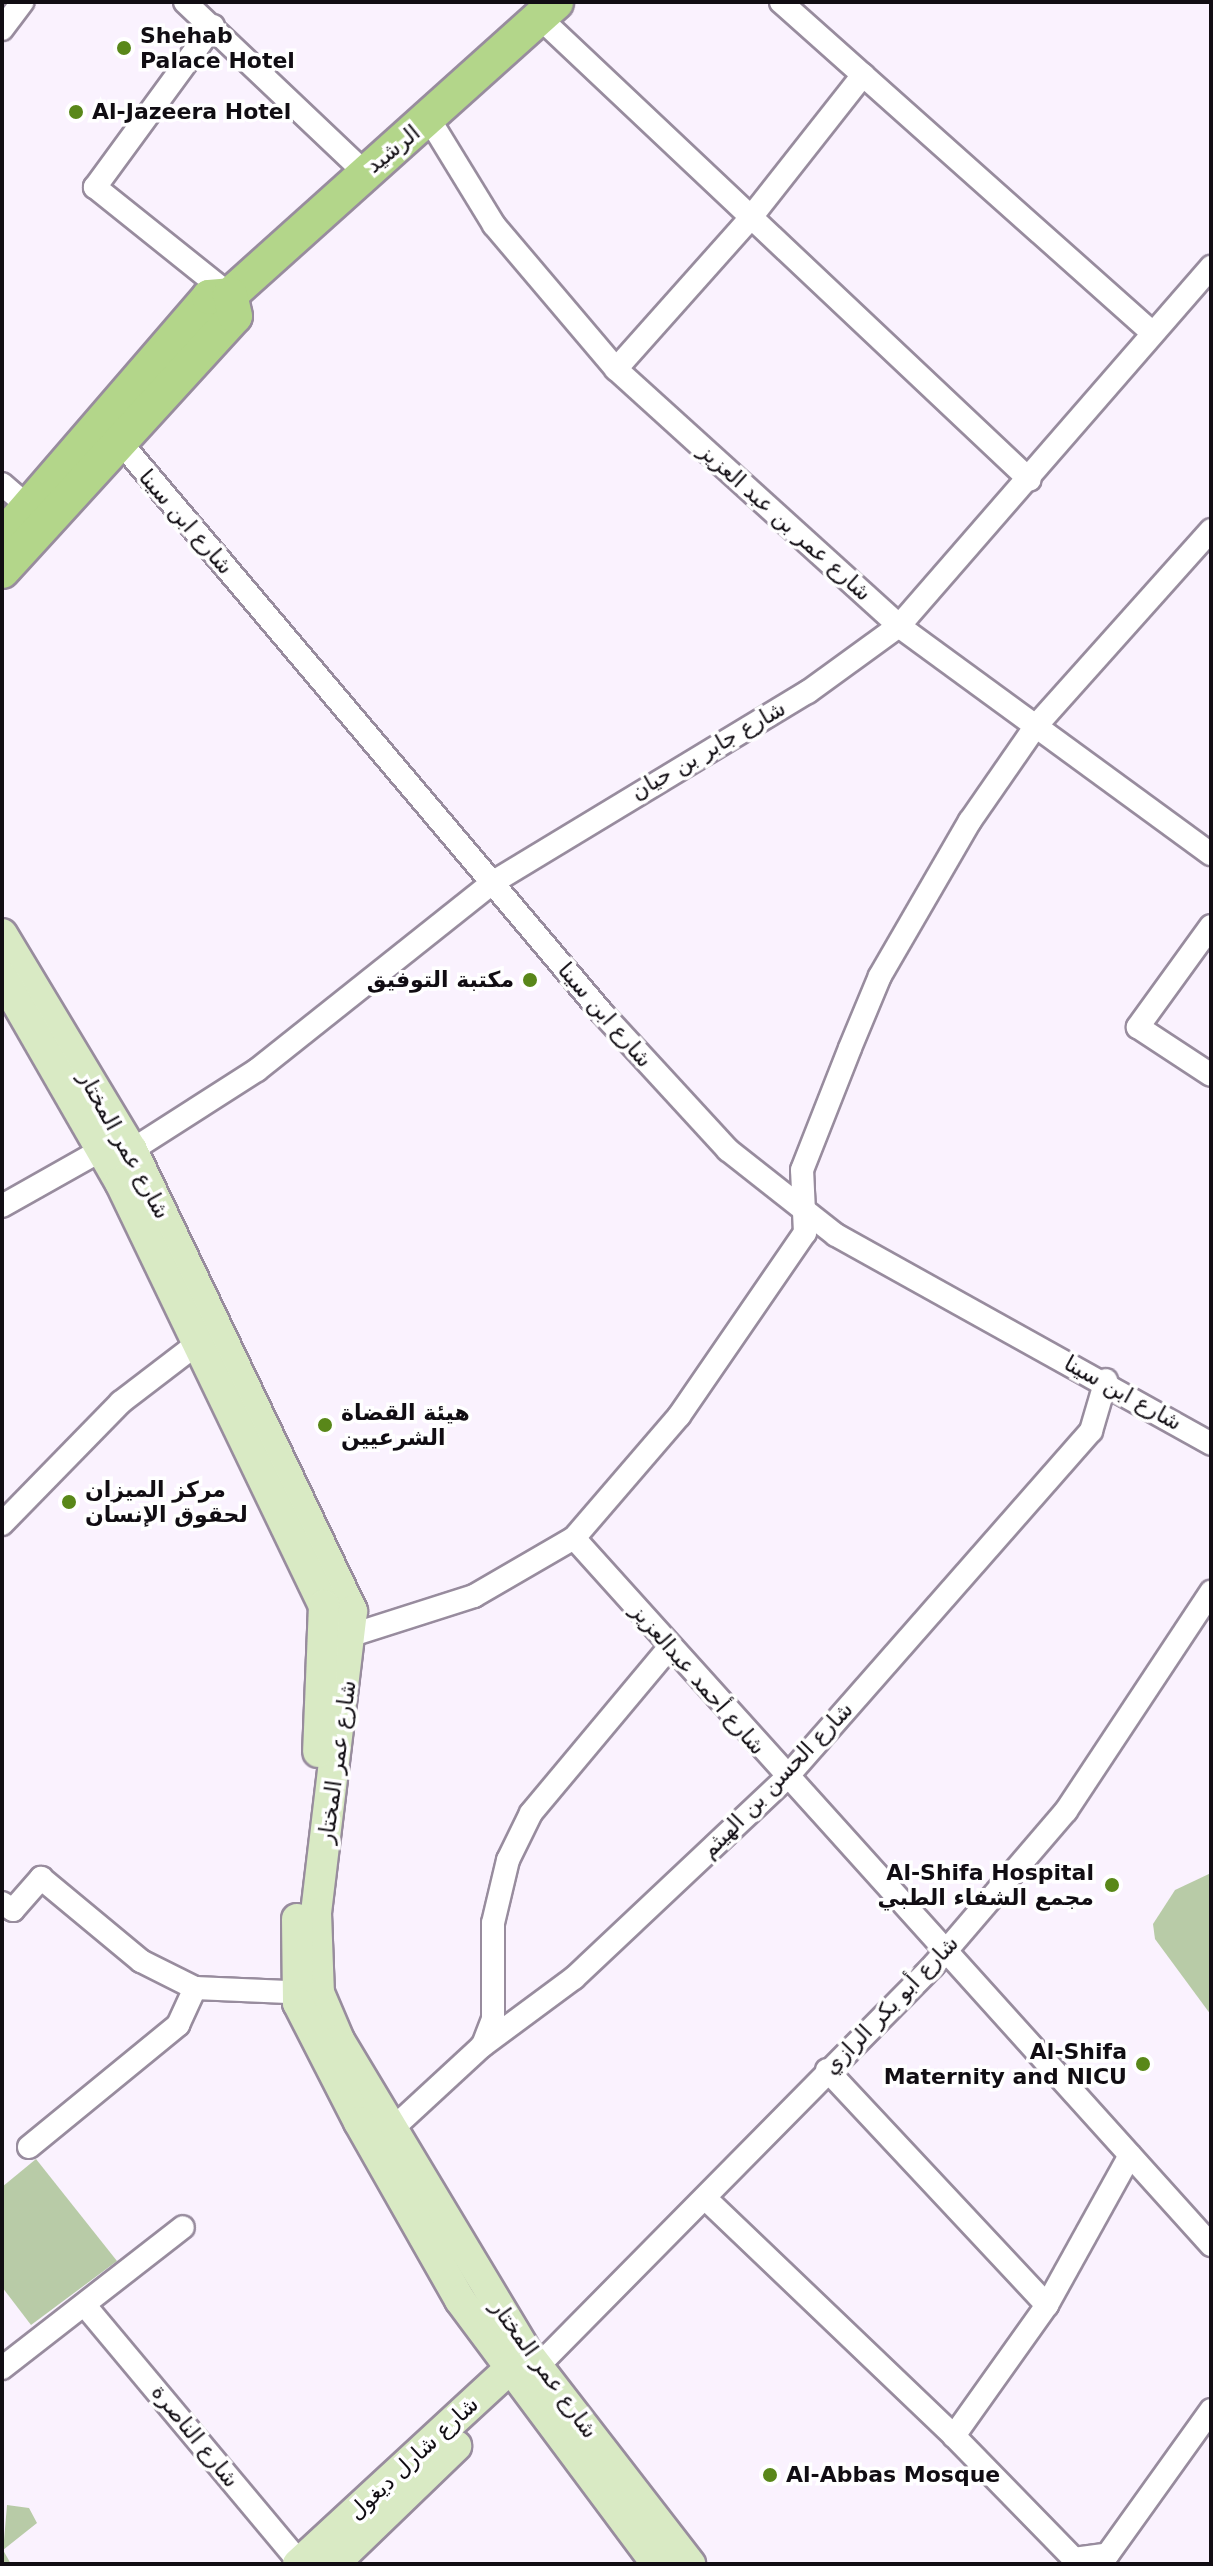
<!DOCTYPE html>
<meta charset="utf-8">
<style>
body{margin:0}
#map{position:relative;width:1213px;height:2566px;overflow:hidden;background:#faf2fe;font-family:"DejaVu Sans","Noto Naskh Arabic",sans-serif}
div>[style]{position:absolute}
.green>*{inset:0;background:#b8cba7}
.roads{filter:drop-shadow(2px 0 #988c9e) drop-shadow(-2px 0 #988c9e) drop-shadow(0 2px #988c9e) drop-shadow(0 -2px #988c9e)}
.street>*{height:22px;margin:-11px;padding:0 11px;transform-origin:11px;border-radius:11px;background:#fff}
.secondary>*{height:30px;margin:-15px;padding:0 15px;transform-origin:15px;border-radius:15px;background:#d9eac4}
.primary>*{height:34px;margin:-17px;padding:0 17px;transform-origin:17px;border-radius:17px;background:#b3d68a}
.dots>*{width:22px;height:22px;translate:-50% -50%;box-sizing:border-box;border:4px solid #fff;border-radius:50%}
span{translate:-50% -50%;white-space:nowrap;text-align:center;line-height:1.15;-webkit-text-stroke:7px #fff;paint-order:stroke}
.poi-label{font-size:22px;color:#110d13;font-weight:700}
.left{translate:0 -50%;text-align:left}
.right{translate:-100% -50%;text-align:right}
.street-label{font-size:22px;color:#110d13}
.frame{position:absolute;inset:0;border:4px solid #110d13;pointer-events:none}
</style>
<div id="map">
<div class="green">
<div style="clip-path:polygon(1211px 1873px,1211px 2015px,1155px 1939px,1153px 1924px,1175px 1890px)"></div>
<div style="clip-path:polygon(36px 2159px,117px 2261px,31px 2325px,2px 2287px,2px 2187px)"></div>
<div style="clip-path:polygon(7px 2505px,29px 2508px,37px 2523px,3px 2550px,11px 2564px,2px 2564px)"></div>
</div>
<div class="roads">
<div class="street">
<div style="left:185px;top:2px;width:247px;rotate:43.5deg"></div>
<div style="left:781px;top:2px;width:498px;rotate:41.7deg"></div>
<div style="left:540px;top:18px;width:673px;rotate:43.32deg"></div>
<div style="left:213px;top:26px;width:200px;rotate:126.2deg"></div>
<div style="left:95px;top:187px;width:173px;rotate:38.7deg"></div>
<div style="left:2px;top:29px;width:34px;rotate:-53deg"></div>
<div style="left:429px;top:119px;width:124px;rotate:58.5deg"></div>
<div style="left:494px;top:225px;width:189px;rotate:49.7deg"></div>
<div style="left:616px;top:369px;width:382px;rotate:42.2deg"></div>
<div style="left:899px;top:626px;width:386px;rotate:36.2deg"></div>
<div style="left:616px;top:369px;width:198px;rotate:-48.3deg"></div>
<div style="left:748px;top:221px;width:186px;rotate:-51.8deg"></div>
<div style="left:121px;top:443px;width:747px;rotate:49.83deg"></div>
<div style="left:603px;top:1014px;width:185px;rotate:47.4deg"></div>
<div style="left:728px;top:1150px;width:137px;rotate:38.2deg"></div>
<div style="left:836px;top:1235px;width:429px;rotate:29.1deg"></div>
<div style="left:2px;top:484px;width:37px;rotate:41deg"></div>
<div style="left:1211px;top:926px;width:125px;rotate:125.9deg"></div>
<div style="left:1138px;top:1027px;width:87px;rotate:33.3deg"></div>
<div style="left:132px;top:1150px;width:148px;rotate:-32.6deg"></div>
<div style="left:257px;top:1070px;width:300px;rotate:-38.5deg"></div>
<div style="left:492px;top:883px;width:369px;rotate:-31.2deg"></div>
<div style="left:808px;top:692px;width:112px;rotate:-36deg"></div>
<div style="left:899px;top:626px;width:476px;rotate:-49deg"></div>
<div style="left:2px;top:1206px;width:126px;rotate:-29.4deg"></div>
<div style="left:2px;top:1524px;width:170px;rotate:-45.7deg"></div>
<div style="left:121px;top:1402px;width:112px;rotate:-37.4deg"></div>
<div style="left:574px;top:1538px;width:952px;rotate:47.98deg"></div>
<div style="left:355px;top:1634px;width:125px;rotate:-17.7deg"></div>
<div style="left:474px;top:1596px;width:116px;rotate:-30.1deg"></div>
<div style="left:574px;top:1538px;width:161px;rotate:-49.3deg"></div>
<div style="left:679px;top:1416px;width:222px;rotate:-55.5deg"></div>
<div style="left:805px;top:1233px;width:63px;rotate:-92.7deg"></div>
<div style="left:802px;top:1170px;width:131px;rotate:-68.5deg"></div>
<div style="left:850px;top:1048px;width:78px;rotate:-67.4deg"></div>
<div style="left:880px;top:976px;width:179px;rotate:-59.9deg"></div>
<div style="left:970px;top:821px;width:114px;rotate:-55.3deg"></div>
<div style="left:1035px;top:727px;width:264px;rotate:-48.2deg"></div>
<div style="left:2px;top:1903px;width:13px;rotate:32deg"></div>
<div style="left:13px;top:1910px;width:43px;rotate:-48.8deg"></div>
<div style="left:41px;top:1878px;width:130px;rotate:39.7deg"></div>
<div style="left:141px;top:1961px;width:60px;rotate:26.6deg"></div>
<div style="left:195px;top:1988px;width:116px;rotate:2.5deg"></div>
<div style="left:483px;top:2045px;width:28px;rotate:-69deg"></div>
<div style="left:493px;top:2019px;width:96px;rotate:-90deg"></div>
<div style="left:493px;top:1923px;width:65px;rotate:-76.6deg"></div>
<div style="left:508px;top:1860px;width:52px;rotate:-63.9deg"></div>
<div style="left:531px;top:1813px;width:217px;rotate:-50.1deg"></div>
<div style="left:827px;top:2070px;width:322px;rotate:46.9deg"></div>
<div style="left:1047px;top:2305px;width:161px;rotate:125.4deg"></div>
<div style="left:954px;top:2436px;width:172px;rotate:45.7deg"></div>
<div style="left:1074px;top:2559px;width:34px;rotate:-8deg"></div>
<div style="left:1108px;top:2554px;width:177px;rotate:-54.4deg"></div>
<div style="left:390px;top:2131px;width:125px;rotate:-42.7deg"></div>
<div style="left:482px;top:2046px;width:114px;rotate:-36.5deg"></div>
<div style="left:574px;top:1978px;width:291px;rotate:-43.3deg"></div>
<div style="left:786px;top:1778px;width:462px;rotate:-48.7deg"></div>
<div style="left:1091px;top:1431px;width:53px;rotate:-73.6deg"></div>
<div style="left:29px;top:2147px;width:193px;rotate:-39.3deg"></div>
<div style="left:178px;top:2025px;width:41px;rotate:-65.3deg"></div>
<div style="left:705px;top:2198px;width:344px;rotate:43.7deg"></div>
<div style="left:1047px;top:2305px;width:171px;rotate:-61deg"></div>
<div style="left:87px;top:2308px;width:334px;rotate:50.1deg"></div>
<div style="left:538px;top:2366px;width:562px;rotate:-45.36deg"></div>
<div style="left:933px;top:1966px;width:204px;rotate:-49.4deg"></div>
<div style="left:1066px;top:1811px;width:263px;rotate:-56.5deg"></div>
<div style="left:2px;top:2368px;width:229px;rotate:-37.9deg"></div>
</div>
<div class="secondary">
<div style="left:2px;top:934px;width:252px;rotate:59deg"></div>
<div style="left:132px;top:1150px;width:511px;rotate:64.49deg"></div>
<div style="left:352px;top:1611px;width:304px;rotate:96.8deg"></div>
<div style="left:316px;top:1913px;width:80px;rotate:87.9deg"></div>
<div style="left:319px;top:1993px;width:51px;rotate:66.9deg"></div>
<div style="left:339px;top:2040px;width:365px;rotate:59deg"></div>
<div style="left:527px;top:2353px;width:267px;rotate:52.3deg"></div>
<div style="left:2px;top:977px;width:237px;rotate:60.1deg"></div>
<div style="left:120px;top:1182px;width:470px;rotate:64.3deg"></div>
<div style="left:324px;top:1605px;width:147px;rotate:92.3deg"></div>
<div style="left:297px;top:1919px;width:84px;rotate:89.3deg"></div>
<div style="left:298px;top:2003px;width:134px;rotate:62.9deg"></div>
<div style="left:359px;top:2122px;width:205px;rotate:60.4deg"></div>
<div style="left:460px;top:2300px;width:329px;rotate:53.3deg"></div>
<div style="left:298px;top:2564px;width:305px;rotate:-42.7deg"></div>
<div style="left:334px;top:2564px;width:170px;rotate:-44deg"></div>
</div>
<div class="primary">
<div style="left:2px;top:537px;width:317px;rotate:-49.2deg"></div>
<div style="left:209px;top:297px;width:21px;rotate:-5deg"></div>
<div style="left:230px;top:295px;width:438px;rotate:-41.9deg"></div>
<div style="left:2px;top:571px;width:345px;rotate:-47.6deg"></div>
<div style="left:235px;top:316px;width:22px;rotate:-103deg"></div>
</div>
</div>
<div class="dots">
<div style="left:124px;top:48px;background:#598719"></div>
<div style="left:76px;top:112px;background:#598719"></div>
<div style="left:530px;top:980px;background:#598719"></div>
<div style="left:325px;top:1425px;background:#598719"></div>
<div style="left:69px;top:1502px;background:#598719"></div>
<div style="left:1112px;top:1885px;background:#598719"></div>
<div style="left:1143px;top:2064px;background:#598719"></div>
<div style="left:770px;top:2475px;background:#598719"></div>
</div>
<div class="poi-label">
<span class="left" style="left:140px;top:48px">Shehab<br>Palace Hotel</span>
<span class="left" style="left:92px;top:112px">Al-Jazeera Hotel</span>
<span class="right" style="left:514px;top:980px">مكتبة التوفيق</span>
<span class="left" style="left:341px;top:1425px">هيئة القضاة<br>الشرعيين</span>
<span class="left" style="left:85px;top:1502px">مركز الميزان<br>لحقوق الإنسان</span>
<span class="right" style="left:1094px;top:1885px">Al-Shifa Hospital<br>مجمع الشفاء الطبي</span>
<span class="right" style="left:1127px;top:2064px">Al-Shifa<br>Maternity and NICU</span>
<span class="left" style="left:786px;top:2475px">Al-Abbas Mosque</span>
</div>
<div class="street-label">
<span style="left:393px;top:149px;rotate:-39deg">الرشيد</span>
<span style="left:186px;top:522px;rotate:49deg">شارع ابن سينا</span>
<span style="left:785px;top:522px;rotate:42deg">شارع عمر بن عبد العزيز</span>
<span style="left:708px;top:750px;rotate:-30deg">شارع جابر بن حيان</span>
<span style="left:605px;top:1015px;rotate:49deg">شارع ابن سينا</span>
<span style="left:124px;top:1145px;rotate:61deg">شارع عمر المختار</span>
<span style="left:1123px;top:1393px;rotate:29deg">شارع ابن سينا</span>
<span style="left:698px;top:1679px;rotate:49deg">شارع أحمد عبدالعزيز</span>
<span style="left:337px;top:1762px;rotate:-82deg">شارع عمر المختار</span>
<span style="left:777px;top:1780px;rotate:-46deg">شارع الحسن بن الهيثم</span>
<span style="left:891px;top:2005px;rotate:-46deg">شارع أبو بكر الرازي</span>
<span style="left:544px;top:2369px;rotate:54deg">شارع عمر المختار</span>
<span style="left:195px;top:2436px;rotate:51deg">شارع الناصرة</span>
<span style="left:413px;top:2458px;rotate:-43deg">شارع شارل ديغول</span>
</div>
<div class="frame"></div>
</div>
